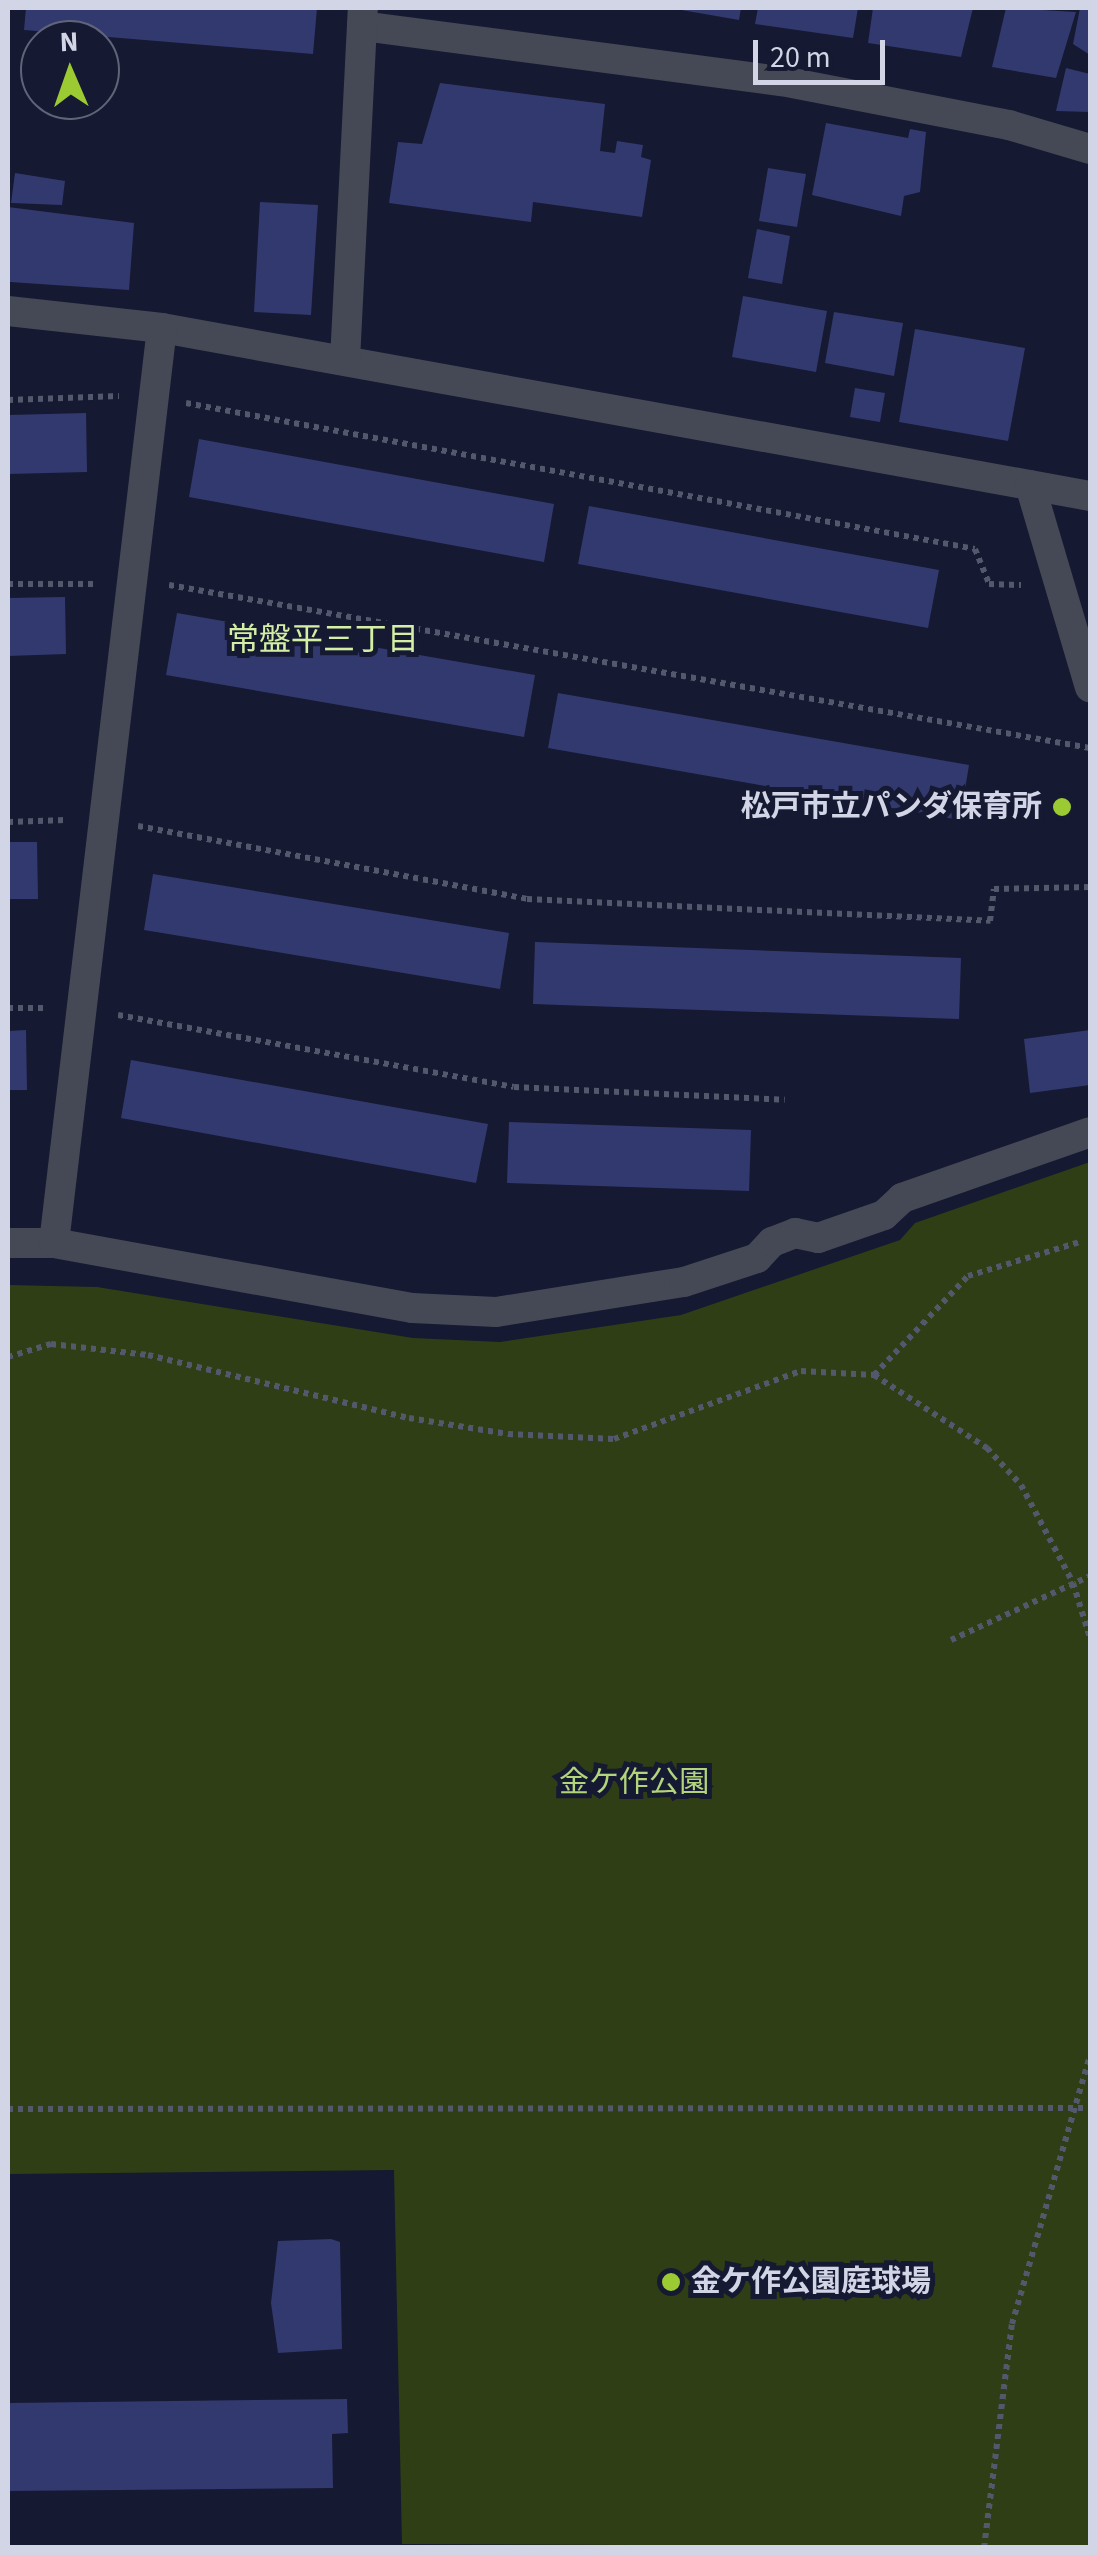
<!DOCTYPE html>
<meta charset="utf-8">
<style>
body{margin:0}
#map{position:relative;width:1098px;height:2555px;overflow:hidden;background:#151931;font-family:"Source Sans 3","Noto Sans JP",sans-serif}
div>[style]{position:absolute}
.green>*{inset:0;background:#303e15}
.building>*{inset:0;background:#32396f}
.path>*{height:6px;margin-top:-3px;transform-origin:0;background:repeating-linear-gradient(90deg,#54586d 0 5px,transparent 0 10px)}
.minor>*{height:30px;margin:-15px;padding:0 15px;transform-origin:15px;border-radius:15px;background:#454855}
.dots>*{width:28px;height:28px;translate:-50% -50%;box-sizing:border-box;border:5px solid #151931;border-radius:50%}
span{translate:-50% -50%;white-space:nowrap;text-align:center;line-height:1.15;-webkit-text-stroke:10px #151931;paint-order:stroke}
.poi-label{font-size:30px;color:#d1d5e6;font-weight:700}
.right{translate:-100% -50%;text-align:right}
.left{translate:0 -50%;text-align:left}
.park-label{font-size:30px;color:#b2d47a}
.neighbourhood-label{font-size:32px;color:#d3efa6}
.frame{position:absolute;inset:0;border:10px solid #d1d5e6;pointer-events:none}
.north{position:absolute;left:20px;top:20px;width:100px;height:100px;box-sizing:border-box;background:#151931;border:2px solid #606479;border-radius:50%;rotate:358deg;font-size:28px;font-weight:700;line-height:40px;text-align:center;color:#d1d5e6}
.north::after{content:'';display:block;margin:auto;width:35px;height:45px;background:#9cca32;clip-path:polygon(50% 0,100% 100%,50% 72%,0 100%)}
.scale{position:absolute;left:753px;top:40px;width:132px;height:45px;box-sizing:border-box;border:5px solid #d1d5e6;border-top:0;padding-left:12px;font-size:30px;line-height:35px;white-space:nowrap;color:#d1d5e6;-webkit-text-stroke:8px #151931;paint-order:stroke}
</style>
<div id="map">
<div class="green">
<div style="clip-path:polygon(1090px 1162px,1090px 2547px,402px 2544px,394px 2170px,8px 2174px,8px 1285px,97px 1287px,413px 1338px,500px 1342px,681px 1315px,900px 1240px,915px 1223px)"></div>
</div>
<div class="building">
<div style="clip-path:polygon(26px 8px,317px 8px,313px 54px,24px 30px)"></div>
<div style="clip-path:polygon(670px 8px,741px 8px,739px 20px)"></div>
<div style="clip-path:polygon(758px 8px,858px 8px,853px 38px,755px 24px)"></div>
<div style="clip-path:polygon(873px 8px,973px 8px,961px 57px,868px 43px)"></div>
<div style="clip-path:polygon(1006px 8px,1076px 12px,1056px 78px,992px 67px)"></div>
<div style="clip-path:polygon(1080px 8px,1090px 10px,1090px 55px,1073px 44px)"></div>
<div style="clip-path:polygon(1066px 68px,1090px 74px,1090px 112px,1056px 111px)"></div>
<div style="clip-path:polygon(440px 83px,605px 104px,600px 151px,615px 153px,617px 141px,643px 145px,641px 157px,651px 160px,642px 217px,533px 202px,531px 222px,389px 203px,398px 142px,422px 144px)"></div>
<div style="clip-path:polygon(826px 123px,908px 138px,910px 129px,926px 132px,920px 192px,904px 196px,901px 216px,812px 195px)"></div>
<div style="clip-path:polygon(768px 168px,806px 174px,797px 227px,759px 221px)"></div>
<div style="clip-path:polygon(15px 173px,65px 181px,62px 205px,11px 203px)"></div>
<div style="clip-path:polygon(260px 202px,318px 205px,311px 315px,254px 312px)"></div>
<div style="clip-path:polygon(8px 207px,134px 223px,129px 290px,10px 282px)"></div>
<div style="clip-path:polygon(757px 229px,790px 236px,782px 284px,748px 278px)"></div>
<div style="clip-path:polygon(743px 296px,827px 311px,816px 372px,732px 357px)"></div>
<div style="clip-path:polygon(834px 312px,903px 323px,894px 376px,825px 363px)"></div>
<div style="clip-path:polygon(915px 329px,1025px 348px,1008px 441px,899px 422px)"></div>
<div style="clip-path:polygon(855px 388px,885px 393px,880px 422px,850px 417px)"></div>
<div style="clip-path:polygon(86px 413px,87px 472px,8px 474px,8px 415px)"></div>
<div style="clip-path:polygon(199px 439px,554px 504px,544px 562px,189px 497px)"></div>
<div style="clip-path:polygon(589px 506px,939px 570px,928px 628px,578px 564px)"></div>
<div style="clip-path:polygon(65px 597px,66px 654px,8px 656px,8px 598px)"></div>
<div style="clip-path:polygon(177px 613px,535px 675px,524px 737px,166px 675px)"></div>
<div style="clip-path:polygon(558px 693px,969px 765px,960px 820px,548px 748px)"></div>
<div style="clip-path:polygon(8px 842px,37px 842px,38px 899px,8px 899px)"></div>
<div style="clip-path:polygon(153px 874px,509px 933px,500px 989px,144px 930px)"></div>
<div style="clip-path:polygon(535px 942px,961px 958px,959px 1019px,533px 1004px)"></div>
<div style="clip-path:polygon(26px 1030px,27px 1090px,8px 1090px,8px 1031px)"></div>
<div style="clip-path:polygon(1090px 1030px,1090px 1085px,1030px 1093px,1024px 1039px)"></div>
<div style="clip-path:polygon(131px 1060px,488px 1124px,476px 1183px,121px 1118px)"></div>
<div style="clip-path:polygon(509px 1122px,751px 1130px,749px 1191px,507px 1183px)"></div>
<div style="clip-path:polygon(331px 2239px,340px 2242px,342px 2349px,278px 2353px,271px 2303px,278px 2241px)"></div>
<div style="clip-path:polygon(347px 2399px,348px 2433px,332px 2434px,333px 2488px,8px 2491px,8px 2403px)"></div>
</div>
<div class="path">
<div style="left:8px;top:400px;width:111px;rotate:-2.1deg"></div>
<div style="left:186px;top:403px;width:802px;rotate:10.48deg"></div>
<div style="left:975px;top:549px;width:38px;rotate:68deg"></div>
<div style="left:989px;top:584px;width:32px;rotate:2deg"></div>
<div style="left:8px;top:584px;width:88px"></div>
<div style="left:169px;top:585px;width:935px;rotate:10.04deg"></div>
<div style="left:8px;top:822px;width:58px;rotate:-2deg"></div>
<div style="left:138px;top:826px;width:396px;rotate:10.6deg"></div>
<div style="left:527px;top:899px;width:464px;rotate:2.7deg"></div>
<div style="left:990px;top:921px;width:32px;rotate:-83deg"></div>
<div style="left:994px;top:889px;width:96px;rotate:-1.2deg"></div>
<div style="left:8px;top:1008px;width:38px"></div>
<div style="left:118px;top:1015px;width:402px;rotate:10.3deg"></div>
<div style="left:514px;top:1087px;width:271px;rotate:2.7deg"></div>
<div style="left:8px;top:1357px;width:45px;rotate:-16.8deg"></div>
<div style="left:51px;top:1344px;width:98px;rotate:6.5deg"></div>
<div style="left:148px;top:1355px;width:268px;rotate:13.6deg"></div>
<div style="left:409px;top:1418px;width:100px;rotate:9.2deg"></div>
<div style="left:508px;top:1434px;width:106px;rotate:2.7deg"></div>
<div style="left:614px;top:1439px;width:199px;rotate:-20deg"></div>
<div style="left:801px;top:1371px;width:73px;rotate:3.1deg"></div>
<div style="left:874px;top:1375px;width:135px;rotate:32.9deg"></div>
<div style="left:987px;top:1448px;width:50px;rotate:47.4deg"></div>
<div style="left:1021px;top:1485px;width:111px;rotate:62deg"></div>
<div style="left:1073px;top:1583px;width:58px;rotate:72.8deg"></div>
<div style="left:874px;top:1375px;width:137px;rotate:-46.5deg"></div>
<div style="left:968px;top:1276px;width:117px;rotate:-16.9deg"></div>
<div style="left:951px;top:1640px;width:153px;rotate:-24.7deg"></div>
<div style="left:8px;top:2109px;width:1082px;rotate:-0.05deg"></div>
<div style="left:984px;top:2548px;width:226px;rotate:-82.9deg"></div>
<div style="left:1012px;top:2324px;width:280px;rotate:-73.8deg"></div>
</div>
<div class="minor">
<div style="left:362px;top:26px;width:424px;rotate:7.5deg"></div>
<div style="left:782px;top:81px;width:231px;rotate:11deg"></div>
<div style="left:1009px;top:125px;width:84px;rotate:16.5deg"></div>
<div style="left:8px;top:311px;width:155px;rotate:6.3deg"></div>
<div style="left:162px;top:328px;width:943px;rotate:10.26deg"></div>
<div style="left:345px;top:360px;width:351px;rotate:-87.1deg"></div>
<div style="left:1030px;top:485px;width:211px;rotate:73.5deg"></div>
<div style="left:8px;top:1243px;width:46px"></div>
<div style="left:54px;top:1243px;width:364px;rotate:10.3deg"></div>
<div style="left:412px;top:1308px;width:84px;rotate:2.7deg"></div>
<div style="left:496px;top:1312px;width:190px;rotate:-9.1deg"></div>
<div style="left:684px;top:1282px;width:77px;rotate:-18.2deg"></div>
<div style="left:757px;top:1258px;width:22px;rotate:-47deg"></div>
<div style="left:772px;top:1242px;width:25px;rotate:-21deg"></div>
<div style="left:795px;top:1233px;width:24px;rotate:12deg"></div>
<div style="left:818px;top:1238px;width:70px;rotate:-19.2deg"></div>
<div style="left:884px;top:1215px;width:25px;rotate:-43deg"></div>
<div style="left:902px;top:1198px;width:199px;rotate:-19.3deg"></div>
<div style="left:54px;top:1243px;width:921px;rotate:-83.27deg"></div>
</div>
<div class="dots">
<div style="left:1062px;top:807px;background:#9cca32"></div>
<div style="left:671px;top:2282px;background:#9cca32"></div>
</div>
<div class="poi-label">
<span class="right" style="left:1042px;top:807px">松戸市立パンダ保育所</span>
<span class="left" style="left:691px;top:2282px">金ケ作公園庭球場</span>
</div>
<div class="park-label">
<span style="left:634px;top:1783px">金ケ作公園</span>
</div>
<div class="neighbourhood-label">
<span style="left:323px;top:640px">常盤平三丁目</span>
</div>
<div class="frame"></div>
<div class="north">N</div>
<div class="scale">20 m</div>
</div>
